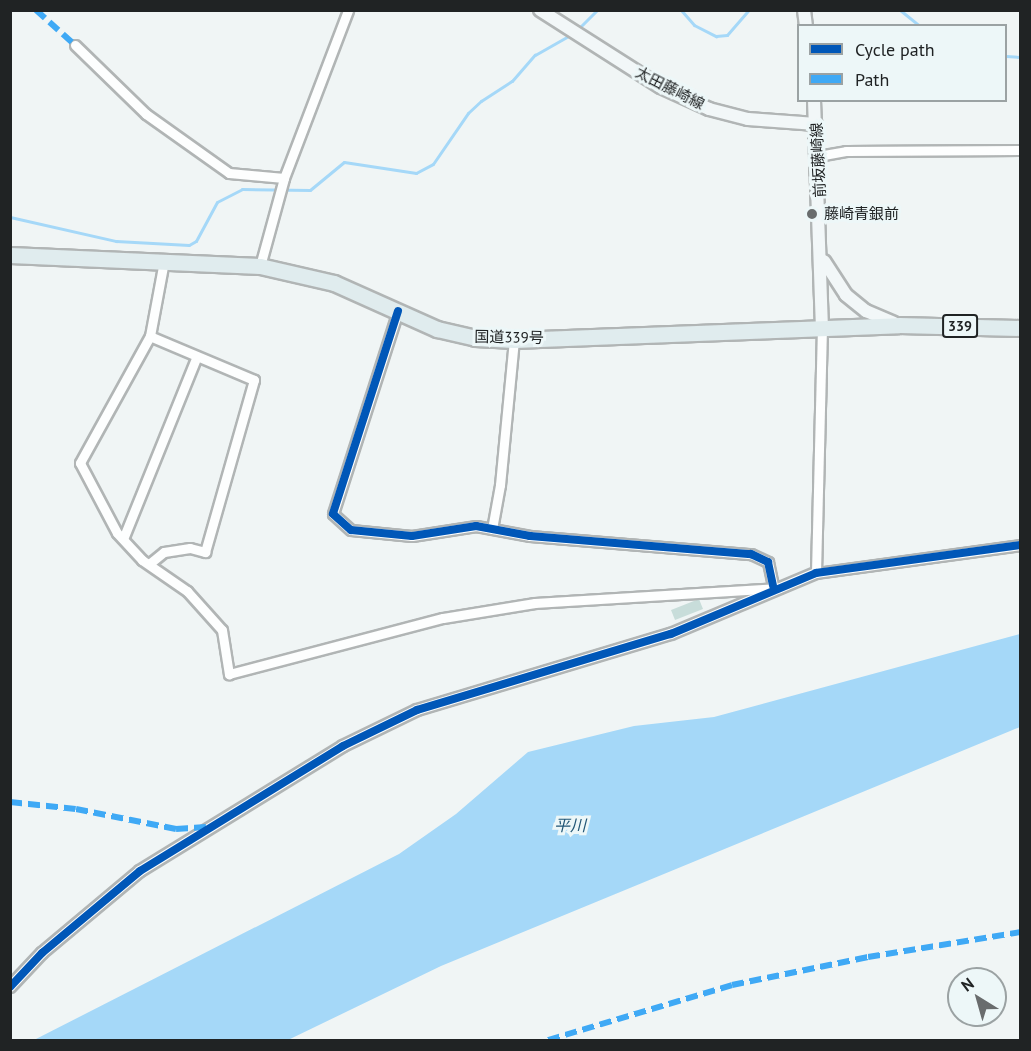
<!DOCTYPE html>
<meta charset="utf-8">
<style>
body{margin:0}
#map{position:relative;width:1031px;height:1051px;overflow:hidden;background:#f0f5f5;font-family:"PT Sans","Noto Sans JP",sans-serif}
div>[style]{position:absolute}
.water>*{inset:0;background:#a5d8f8}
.stream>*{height:3px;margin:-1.5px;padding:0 1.5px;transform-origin:1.5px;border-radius:1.5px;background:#a5d8f8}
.building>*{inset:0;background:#c8ddda}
.roads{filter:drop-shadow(2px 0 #b1b5b5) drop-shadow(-2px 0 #b1b5b5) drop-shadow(0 2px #b1b5b5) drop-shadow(0 -2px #b1b5b5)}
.minor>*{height:9px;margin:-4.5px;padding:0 4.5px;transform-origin:4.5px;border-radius:4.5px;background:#fdfefe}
.tertiary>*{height:10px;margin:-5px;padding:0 5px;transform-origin:5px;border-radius:5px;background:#fdfefe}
.secondary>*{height:12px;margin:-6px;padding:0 6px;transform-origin:6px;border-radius:6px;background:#f2f7f8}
.trunk>*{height:15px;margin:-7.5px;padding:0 7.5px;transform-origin:7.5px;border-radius:7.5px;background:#e0ecee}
.quiet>*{height:6px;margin-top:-3px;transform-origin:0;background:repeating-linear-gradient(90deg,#3fa9f5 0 12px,transparent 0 18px)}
.cycleway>*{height:8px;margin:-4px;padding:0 4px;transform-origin:4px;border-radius:4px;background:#0057b8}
.dots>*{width:16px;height:16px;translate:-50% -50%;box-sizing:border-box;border:3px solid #edf7f8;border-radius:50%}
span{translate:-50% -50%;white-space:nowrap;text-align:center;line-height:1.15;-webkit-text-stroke:6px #edf7f8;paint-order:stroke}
.shield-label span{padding:2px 4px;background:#edf7f8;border:2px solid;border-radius:4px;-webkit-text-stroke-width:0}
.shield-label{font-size:14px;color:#202324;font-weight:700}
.street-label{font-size:15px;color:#202324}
.poi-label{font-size:15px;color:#202324}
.left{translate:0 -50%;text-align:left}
.water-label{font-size:16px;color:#215676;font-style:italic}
.frame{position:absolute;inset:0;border:12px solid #202324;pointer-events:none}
.legend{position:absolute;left:797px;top:24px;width:210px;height:78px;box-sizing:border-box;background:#edf7f8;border:2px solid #9ba2a3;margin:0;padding:8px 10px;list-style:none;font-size:18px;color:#202324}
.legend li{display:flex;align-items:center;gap:12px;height:30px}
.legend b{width:30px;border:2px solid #9ba2a3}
.north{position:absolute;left:947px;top:967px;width:60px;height:60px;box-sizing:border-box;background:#edf7f8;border:2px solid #9ba2a3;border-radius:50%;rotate:323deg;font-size:16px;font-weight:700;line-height:24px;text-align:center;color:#202324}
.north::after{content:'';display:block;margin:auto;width:21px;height:27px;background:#696c6d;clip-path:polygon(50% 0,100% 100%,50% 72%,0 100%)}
</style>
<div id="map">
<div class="water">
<div style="clip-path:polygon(1020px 634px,1020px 727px,441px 966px,288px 1040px,34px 1040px,399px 854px,456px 814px,528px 752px,634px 726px,714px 717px)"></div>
</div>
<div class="stream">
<div style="left:681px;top:10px;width:20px;rotate:49deg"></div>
<div style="left:694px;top:25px;width:25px;rotate:27deg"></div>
<div style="left:716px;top:36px;width:11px;rotate:-5deg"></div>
<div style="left:727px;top:35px;width:33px;rotate:-49deg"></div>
<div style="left:900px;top:10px;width:26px;rotate:39deg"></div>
<div style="left:577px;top:30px;width:28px;rotate:-45deg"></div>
<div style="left:1006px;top:56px;width:14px;rotate:4deg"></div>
<div style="left:10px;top:217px;width:109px;rotate:12.8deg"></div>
<div style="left:116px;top:241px;width:73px;rotate:3.1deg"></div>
<div style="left:189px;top:245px;width:8px;rotate:-30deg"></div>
<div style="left:196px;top:241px;width:44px;rotate:-61.7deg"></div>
<div style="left:217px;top:202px;width:28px;rotate:-27deg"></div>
<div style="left:242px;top:189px;width:68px;rotate:0.8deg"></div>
<div style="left:310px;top:190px;width:44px;rotate:-39.5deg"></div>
<div style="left:344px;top:162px;width:73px;rotate:8.7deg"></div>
<div style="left:416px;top:173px;width:19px;rotate:-28deg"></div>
<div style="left:433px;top:164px;width:62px;rotate:-55.5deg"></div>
<div style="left:468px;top:113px;width:18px;rotate:-43deg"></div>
<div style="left:481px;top:101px;width:37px;rotate:-33deg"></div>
<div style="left:512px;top:81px;width:35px;rotate:-49deg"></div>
<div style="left:535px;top:55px;width:43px;rotate:-29.6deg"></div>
</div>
<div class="building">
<div style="clip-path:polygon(699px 599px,703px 609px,675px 620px,671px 610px)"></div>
</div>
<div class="roads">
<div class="minor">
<div style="left:75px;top:45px;width:99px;rotate:44.2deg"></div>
<div style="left:146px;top:114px;width:102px;rotate:35.4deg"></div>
<div style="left:229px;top:173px;width:55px;rotate:5.2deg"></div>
<div style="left:818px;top:156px;width:28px;rotate:-10deg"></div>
<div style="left:846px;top:151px;width:174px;rotate:-0.3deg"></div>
<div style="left:164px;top:261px;width:76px;rotate:100.6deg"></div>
<div style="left:150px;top:336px;width:145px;rotate:118.9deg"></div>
<div style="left:80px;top:463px;width:79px;rotate:62.1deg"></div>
<div style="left:117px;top:533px;width:37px;rotate:47deg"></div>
<div style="left:142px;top:560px;width:55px;rotate:34.6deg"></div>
<div style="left:187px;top:591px;width:52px;rotate:48.1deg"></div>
<div style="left:222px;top:630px;width:45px;rotate:81deg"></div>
<div style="left:229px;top:674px;width:221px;rotate:-14.7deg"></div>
<div style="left:443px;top:618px;width:93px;rotate:-9.3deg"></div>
<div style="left:535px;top:603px;width:244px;rotate:-3.5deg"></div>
<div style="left:260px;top:266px;width:91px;rotate:-74.7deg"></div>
<div style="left:284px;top:178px;width:180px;rotate:-69.1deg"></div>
<div style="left:398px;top:311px;width:213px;rotate:107.8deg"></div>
<div style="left:333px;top:514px;width:24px;rotate:42deg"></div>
<div style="left:351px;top:530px;width:61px;rotate:5.6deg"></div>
<div style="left:412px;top:536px;width:65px;rotate:-8.9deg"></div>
<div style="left:476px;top:526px;width:55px;rotate:10.5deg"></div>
<div style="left:530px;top:536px;width:222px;rotate:4.7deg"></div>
<div style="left:751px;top:554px;width:19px;rotate:25deg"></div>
<div style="left:768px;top:562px;width:24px;rotate:78deg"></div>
<div style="left:822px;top:327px;width:246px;rotate:91.4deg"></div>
<div style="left:816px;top:573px;width:206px;rotate:-7.8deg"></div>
<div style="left:492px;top:529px;width:45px;rotate:-79.7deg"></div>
<div style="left:500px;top:485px;width:146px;rotate:-84.5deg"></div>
<div style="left:123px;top:539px;width:197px;rotate:-68deg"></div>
<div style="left:149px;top:564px;width:19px;rotate:-39deg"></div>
<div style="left:164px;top:552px;width:26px;rotate:-9deg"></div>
<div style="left:190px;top:548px;width:16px;rotate:15deg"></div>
<div style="left:205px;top:552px;width:179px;rotate:-74.1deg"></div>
<div style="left:254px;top:380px;width:113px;rotate:-157.1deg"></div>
</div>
<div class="tertiary">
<div style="left:10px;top:987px;width:47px;rotate:-46.7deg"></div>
<div style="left:42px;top:953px;width:128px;rotate:-39.9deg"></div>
<div style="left:140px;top:871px;width:238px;rotate:-31.6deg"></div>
<div style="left:343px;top:746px;width:82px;rotate:-25.9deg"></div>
<div style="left:417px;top:710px;width:265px;rotate:-16.7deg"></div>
<div style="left:671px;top:634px;width:157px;rotate:-22.8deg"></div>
</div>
<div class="secondary">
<div style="left:540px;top:10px;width:143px;rotate:32.5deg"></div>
<div style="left:661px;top:87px;width:53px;rotate:24.6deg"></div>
<div style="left:709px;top:109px;width:40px;rotate:14.4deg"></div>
<div style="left:748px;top:119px;width:68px;rotate:4.2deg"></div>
<div style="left:804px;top:10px;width:16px;rotate:83deg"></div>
<div style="left:814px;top:100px;width:227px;rotate:88deg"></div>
<div style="left:824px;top:261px;width:40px;rotate:57.1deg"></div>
<div style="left:846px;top:295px;width:26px;rotate:39deg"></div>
<div style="left:866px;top:311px;width:30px;rotate:23deg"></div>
</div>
<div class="trunk">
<div style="left:10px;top:255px;width:250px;rotate:2.5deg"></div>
<div style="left:260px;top:266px;width:76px;rotate:12.9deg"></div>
<div style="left:334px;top:283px;width:113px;rotate:24.1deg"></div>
<div style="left:437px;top:329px;width:39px;rotate:13deg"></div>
<div style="left:475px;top:338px;width:39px;rotate:3deg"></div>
<div style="left:514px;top:340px;width:385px;rotate:-2.2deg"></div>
<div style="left:899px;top:325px;width:121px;rotate:1.4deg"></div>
</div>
</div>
<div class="quiet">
<div style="left:36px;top:10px;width:52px;rotate:41.9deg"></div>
<div style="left:10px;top:802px;width:66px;rotate:6.1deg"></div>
<div style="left:76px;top:809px;width:102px;rotate:11.3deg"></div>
<div style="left:176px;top:829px;width:30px;rotate:-4deg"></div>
<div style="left:548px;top:1040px;width:192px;rotate:-16.6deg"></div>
<div style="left:732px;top:985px;width:139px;rotate:-11.6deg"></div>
<div style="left:868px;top:957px;width:154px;rotate:-9.3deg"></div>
</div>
<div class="cycleway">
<div style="left:398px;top:311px;width:213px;rotate:107.8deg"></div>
<div style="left:333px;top:514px;width:24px;rotate:42deg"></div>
<div style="left:351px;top:530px;width:61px;rotate:5.6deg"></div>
<div style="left:412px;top:536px;width:65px;rotate:-8.9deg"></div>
<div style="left:476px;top:526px;width:55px;rotate:10.5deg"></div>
<div style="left:530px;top:536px;width:222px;rotate:4.7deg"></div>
<div style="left:751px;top:554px;width:19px;rotate:25deg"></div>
<div style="left:768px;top:562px;width:24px;rotate:78deg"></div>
<div style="left:10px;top:987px;width:47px;rotate:-46.7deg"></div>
<div style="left:42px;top:953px;width:128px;rotate:-39.9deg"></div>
<div style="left:140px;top:871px;width:238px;rotate:-31.6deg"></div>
<div style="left:343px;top:746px;width:82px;rotate:-25.9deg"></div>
<div style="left:417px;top:710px;width:265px;rotate:-16.7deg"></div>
<div style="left:671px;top:634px;width:157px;rotate:-22.8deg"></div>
<div style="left:816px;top:573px;width:206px;rotate:-7.8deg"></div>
</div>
<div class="dots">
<div style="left:812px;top:214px;background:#696c6d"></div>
</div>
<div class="shield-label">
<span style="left:960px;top:326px">339</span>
</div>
<div class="street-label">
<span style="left:670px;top:88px;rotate:27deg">太田藤崎線</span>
<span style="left:818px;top:160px;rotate:-93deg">前坂藤崎線</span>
<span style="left:509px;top:337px;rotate:1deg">国道339号</span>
</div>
<div class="poi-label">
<span class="left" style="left:824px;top:214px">藤崎青銀前</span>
</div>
<div class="water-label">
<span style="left:570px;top:825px">平川</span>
</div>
<div class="frame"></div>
<ul class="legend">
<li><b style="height:8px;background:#0057b8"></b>Cycle path</li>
<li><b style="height:8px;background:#3fa9f5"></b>Path</li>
</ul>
<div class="north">N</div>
</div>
